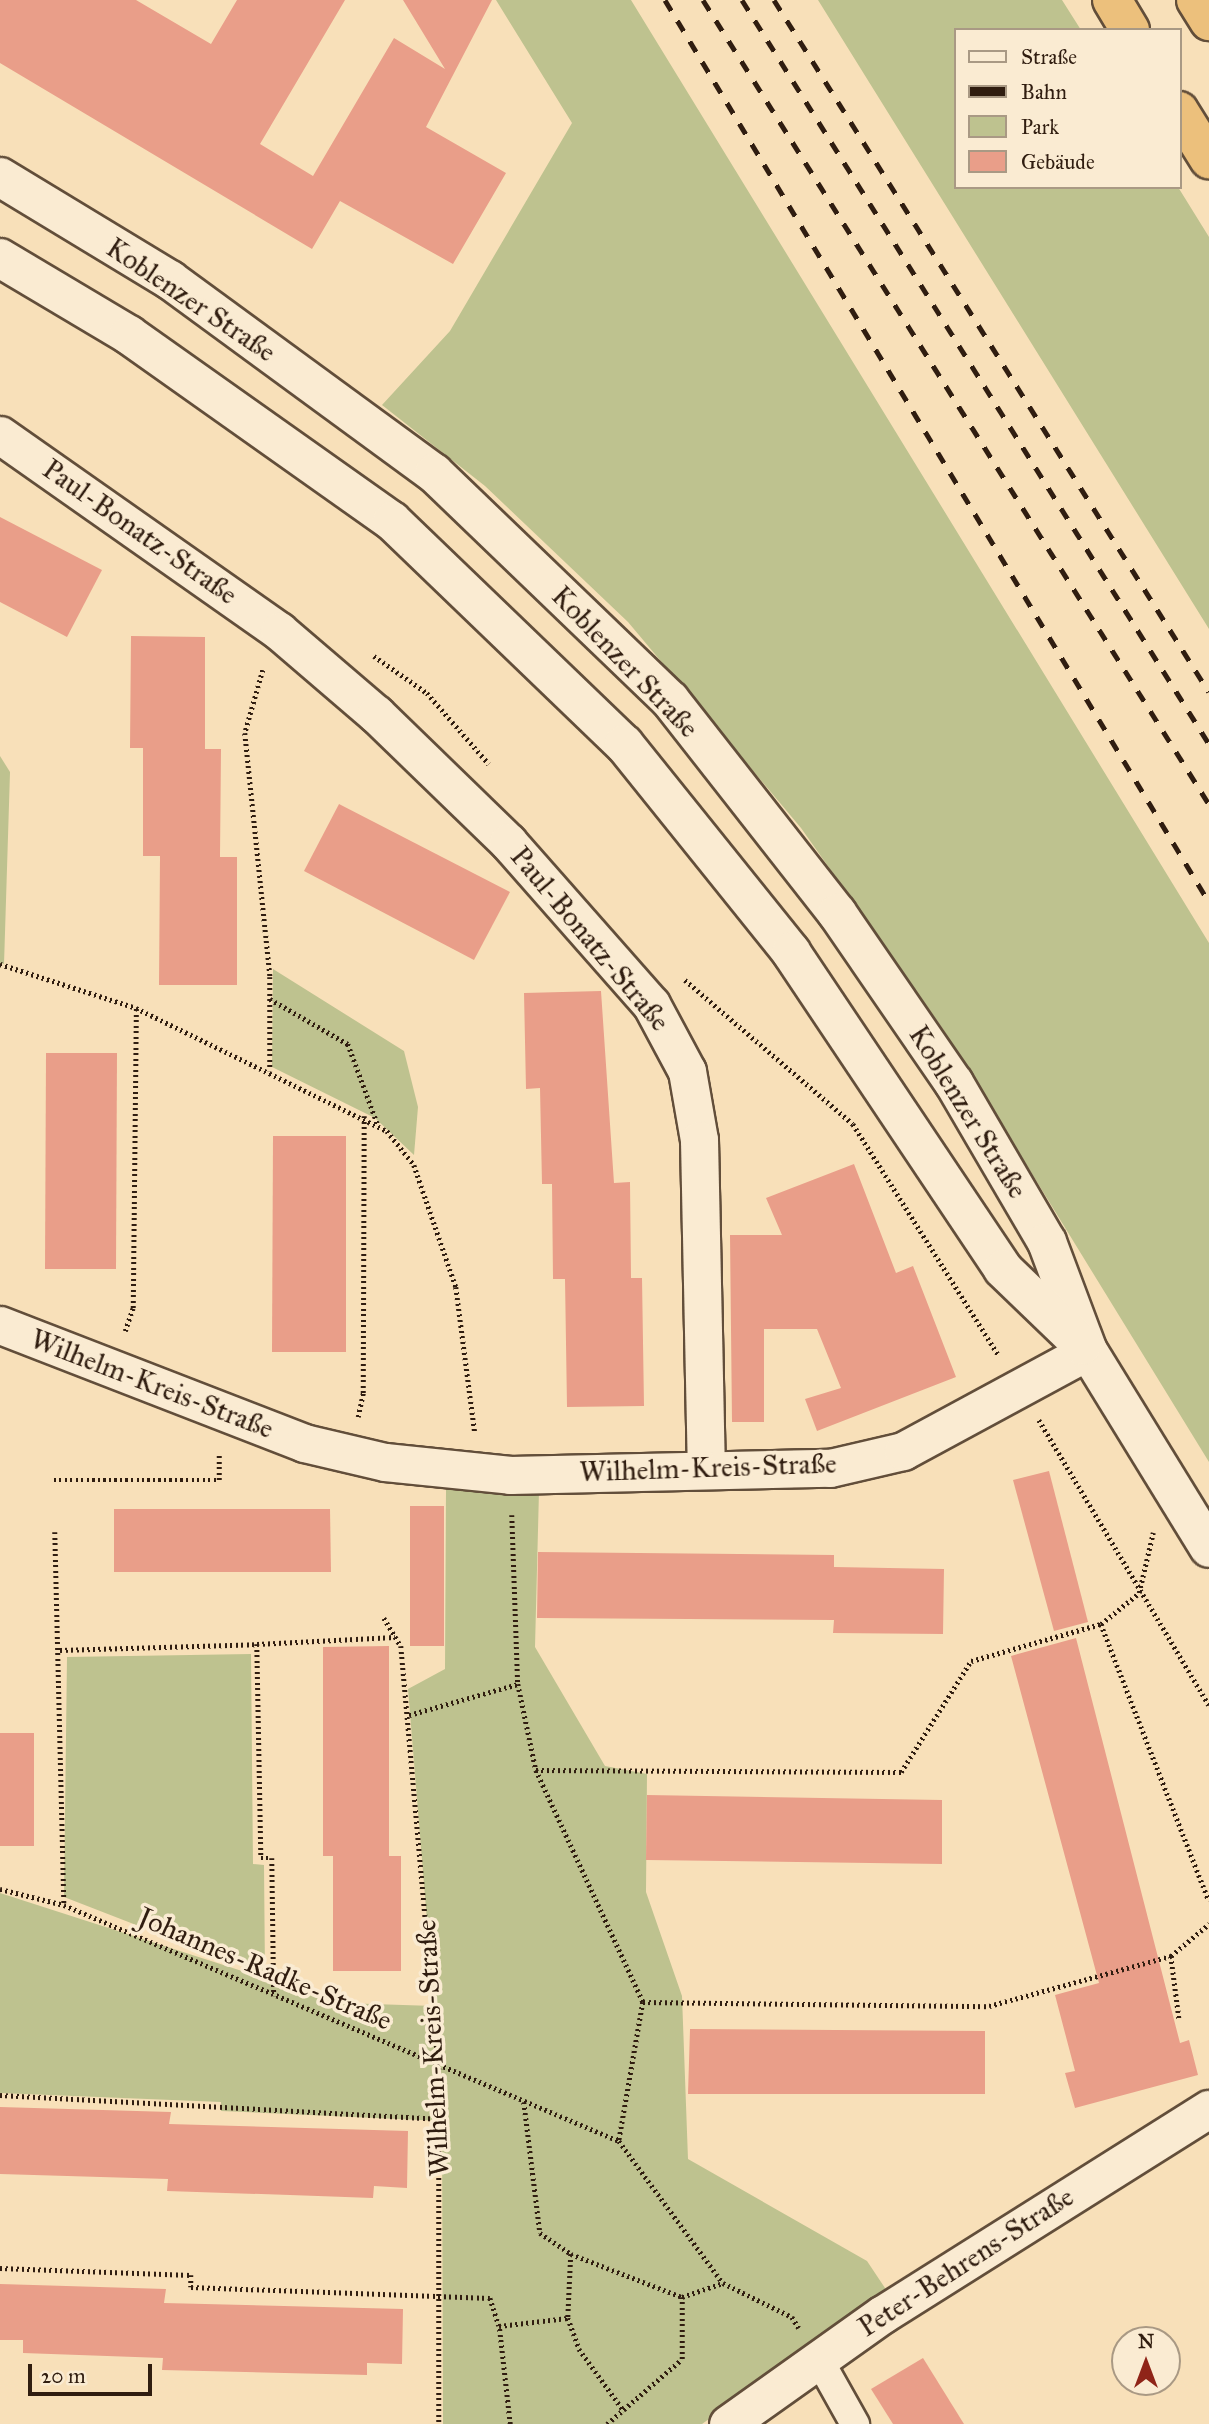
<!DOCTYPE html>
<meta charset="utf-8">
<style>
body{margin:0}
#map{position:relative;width:1209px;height:2424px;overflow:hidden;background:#f8e0b9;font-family:"IM FELL Great Primer",serif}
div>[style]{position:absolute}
.green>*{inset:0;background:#bec28f}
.building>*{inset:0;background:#e99e89}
.path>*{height:4.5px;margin-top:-2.25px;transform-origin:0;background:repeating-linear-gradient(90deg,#301d10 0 2px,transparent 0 5.5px)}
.roads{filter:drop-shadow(2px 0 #624e3a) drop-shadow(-2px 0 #624e3a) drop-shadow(0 2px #624e3a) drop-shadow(0 -2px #624e3a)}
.pedestrian>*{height:28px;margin:-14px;padding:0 14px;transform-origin:14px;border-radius:14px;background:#faebd2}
.minor>*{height:37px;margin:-18.5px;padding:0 18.5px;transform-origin:18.5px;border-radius:18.5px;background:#faebd2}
.secondary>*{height:38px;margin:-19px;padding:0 19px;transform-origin:19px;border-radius:19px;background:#faebd2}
.motorway>*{height:38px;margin:-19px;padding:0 19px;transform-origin:19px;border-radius:19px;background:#ecc07c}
.rail>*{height:5px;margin-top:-2.5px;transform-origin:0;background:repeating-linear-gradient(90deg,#301d10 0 12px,transparent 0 24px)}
span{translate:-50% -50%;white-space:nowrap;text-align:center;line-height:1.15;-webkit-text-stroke:7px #faebd2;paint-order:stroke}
.street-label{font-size:28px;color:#301d10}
.legend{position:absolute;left:954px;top:28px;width:228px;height:161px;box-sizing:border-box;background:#faebd2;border:2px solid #a99984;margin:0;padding:9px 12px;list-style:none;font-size:21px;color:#301d10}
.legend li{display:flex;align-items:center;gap:14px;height:35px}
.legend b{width:35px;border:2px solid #a99984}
.north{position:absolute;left:1111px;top:2326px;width:70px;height:70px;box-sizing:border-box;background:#faebd2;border:2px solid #a99984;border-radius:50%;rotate:0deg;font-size:19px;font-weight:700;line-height:28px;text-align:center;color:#301d10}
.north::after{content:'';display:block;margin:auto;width:24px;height:32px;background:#8f2418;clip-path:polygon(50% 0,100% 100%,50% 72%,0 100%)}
.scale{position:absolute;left:28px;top:2364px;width:124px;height:32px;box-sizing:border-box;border:4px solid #301d10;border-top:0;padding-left:9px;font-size:21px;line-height:24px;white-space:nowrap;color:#301d10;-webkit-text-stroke:5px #faebd2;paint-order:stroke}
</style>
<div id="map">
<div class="green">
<div style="clip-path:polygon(496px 0,631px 0,1209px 943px,1209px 1462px,943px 1029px,801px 828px,628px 622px,485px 486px,382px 405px,450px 331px,572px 123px)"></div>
<div style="clip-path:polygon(818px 0,1062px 0,1081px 30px,955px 30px,955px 187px,1178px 187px,1209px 237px,1209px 629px)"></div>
<div style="clip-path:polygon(0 756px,10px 772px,4px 964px,0 963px)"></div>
<div style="clip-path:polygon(273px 969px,404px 1051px,418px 1107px,414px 1155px,375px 1118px,272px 1067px)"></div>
<div style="clip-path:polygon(446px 1489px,539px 1491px,535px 1647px,605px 1766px,647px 1774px,646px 1892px,682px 1996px,688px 2159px,867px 2261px,887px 2291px,702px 2424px,443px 2424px,442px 2121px,221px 2111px,221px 2102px,0 2093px,0 1893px,341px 2003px,434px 2006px,408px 1689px,445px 1669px)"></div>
<div style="clip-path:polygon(251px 1654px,253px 1864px,264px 1865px,265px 1975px,64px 1897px,67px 1657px)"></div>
</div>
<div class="building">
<div style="clip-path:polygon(0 0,136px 0,211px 44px,237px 0,345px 0,260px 144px,313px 176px,394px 38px,445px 69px,403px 0,492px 0,426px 127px,506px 173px,453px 264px,340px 201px,312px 249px,0 63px)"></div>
<div style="clip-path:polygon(0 517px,102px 570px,67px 637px,0 602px)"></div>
<div style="clip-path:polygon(131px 636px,205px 637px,205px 749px,221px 749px,220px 857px,237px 857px,237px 985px,159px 985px,160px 856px,143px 856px,143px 748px,130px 748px)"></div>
<div style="clip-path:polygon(339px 804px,510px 892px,474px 960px,304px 871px)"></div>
<div style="clip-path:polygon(601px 991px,614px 1183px,630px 1182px,631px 1278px,642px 1278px,644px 1406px,567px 1407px,565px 1279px,553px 1279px,552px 1184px,542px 1184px,540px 1088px,526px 1089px,524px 993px)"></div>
<div style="clip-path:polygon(46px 1053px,117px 1053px,116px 1269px,45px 1269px)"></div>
<div style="clip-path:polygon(273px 1136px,346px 1136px,346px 1352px,272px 1352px)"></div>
<div style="clip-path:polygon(854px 1164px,896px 1273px,913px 1266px,956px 1377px,817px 1431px,805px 1399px,841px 1388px,817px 1329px,764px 1329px,764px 1422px,732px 1422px,730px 1235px,782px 1235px,766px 1198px)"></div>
<div style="clip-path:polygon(1049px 1471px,1088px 1622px,1054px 1631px,1013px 1480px)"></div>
<div style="clip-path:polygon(410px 1506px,444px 1506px,444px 1646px,410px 1646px)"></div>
<div style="clip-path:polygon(114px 1509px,330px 1509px,331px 1572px,114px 1572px)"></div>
<div style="clip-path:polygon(538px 1552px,834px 1555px,834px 1567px,944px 1569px,943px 1634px,833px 1633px,834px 1620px,537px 1618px)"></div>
<div style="clip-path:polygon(1076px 1638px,1180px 2043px,1189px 2040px,1198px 2075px,1075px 2108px,1065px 2073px,1075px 2071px,1055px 1995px,1099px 1983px,1011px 1656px)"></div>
<div style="clip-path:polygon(389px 1646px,389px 1856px,401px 1856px,401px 1971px,333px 1971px,333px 1856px,323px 1856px,323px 1647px)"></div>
<div style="clip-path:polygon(0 1733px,34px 1733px,34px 1846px,0 1846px)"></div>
<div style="clip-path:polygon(647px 1795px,942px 1800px,942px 1864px,646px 1860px)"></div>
<div style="clip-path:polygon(690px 2029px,985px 2031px,985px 2094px,688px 2094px)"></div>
<div style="clip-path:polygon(0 2107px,171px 2112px,169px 2124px,408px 2131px,407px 2188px,374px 2186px,373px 2198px,290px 2195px,167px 2191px,168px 2179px,0 2174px)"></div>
<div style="clip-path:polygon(0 2284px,166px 2289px,164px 2303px,403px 2309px,402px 2364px,367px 2363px,367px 2375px,162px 2370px,163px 2358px,23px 2353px,23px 2340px,0 2340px)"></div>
<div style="clip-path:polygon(923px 2358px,964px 2424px,893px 2424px,871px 2389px)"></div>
</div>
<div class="path">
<div style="left:374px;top:656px;width:65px;rotate:34.9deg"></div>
<div style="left:427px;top:693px;width:94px;rotate:48.9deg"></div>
<div style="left:263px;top:670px;width:66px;rotate:105.9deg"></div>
<div style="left:245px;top:733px;width:245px;rotate:84.1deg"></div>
<div style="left:270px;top:977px;width:94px;rotate:90deg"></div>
<div style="left:0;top:964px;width:143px;rotate:17.9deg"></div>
<div style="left:136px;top:1008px;width:280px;rotate:26.1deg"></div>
<div style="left:387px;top:1131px;width:43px;rotate:51.5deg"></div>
<div style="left:414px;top:1165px;width:129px;rotate:71deg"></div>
<div style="left:456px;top:1287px;width:147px;rotate:82.6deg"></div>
<div style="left:685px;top:980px;width:221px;rotate:40.6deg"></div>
<div style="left:853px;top:1124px;width:274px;rotate:57.8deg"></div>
<div style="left:270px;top:999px;width:90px;rotate:30deg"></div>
<div style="left:348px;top:1044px;width:86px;rotate:69.7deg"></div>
<div style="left:125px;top:1331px;width:24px;rotate:-71deg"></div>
<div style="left:133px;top:1308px;width:300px;rotate:-89.4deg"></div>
<div style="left:358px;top:1417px;width:25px;rotate:-78deg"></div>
<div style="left:363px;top:1393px;width:277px;rotate:-89.8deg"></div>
<div style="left:1039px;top:1420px;width:332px;rotate:59.2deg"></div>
<div style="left:54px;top:1480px;width:165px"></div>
<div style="left:219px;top:1480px;width:27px;rotate:-90deg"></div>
<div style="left:512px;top:1515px;width:169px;rotate:88deg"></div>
<div style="left:518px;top:1684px;width:88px;rotate:78.2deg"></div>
<div style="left:536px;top:1770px;width:255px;rotate:65.2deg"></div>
<div style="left:643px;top:2002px;width:141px;rotate:99.8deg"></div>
<div style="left:55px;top:1532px;width:373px;rotate:88.6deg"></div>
<div style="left:1139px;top:1593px;width:62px;rotate:-76.9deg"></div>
<div style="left:384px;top:1618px;width:33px;rotate:59deg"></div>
<div style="left:401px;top:1646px;width:424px;rotate:84.9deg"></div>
<div style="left:439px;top:2068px;width:356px;rotate:90deg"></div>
<div style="left:1101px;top:1624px;width:297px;rotate:68.7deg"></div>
<div style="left:257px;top:1644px;width:138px;rotate:-2.9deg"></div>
<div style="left:60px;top:1650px;width:197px;rotate:-1.7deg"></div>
<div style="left:257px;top:1644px;width:214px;rotate:88.9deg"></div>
<div style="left:261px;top:1858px;width:11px"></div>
<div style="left:272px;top:1858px;width:138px;rotate:89.2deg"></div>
<div style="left:409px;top:1715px;width:113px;rotate:-15.9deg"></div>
<div style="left:536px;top:1770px;width:365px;rotate:0.3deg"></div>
<div style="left:901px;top:1772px;width:131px;rotate:-57.8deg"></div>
<div style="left:971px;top:1661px;width:135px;rotate:-15.9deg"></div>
<div style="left:1101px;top:1624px;width:49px;rotate:-39.2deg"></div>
<div style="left:0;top:1889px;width:66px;rotate:14deg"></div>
<div style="left:64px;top:1905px;width:603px;rotate:23.04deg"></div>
<div style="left:619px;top:2141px;width:176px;rotate:53.8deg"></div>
<div style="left:723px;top:2283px;width:77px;rotate:26.2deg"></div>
<div style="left:792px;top:2317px;width:13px;rotate:58deg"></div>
<div style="left:1171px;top:1956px;width:63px;rotate:82.6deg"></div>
<div style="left:643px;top:2002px;width:346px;rotate:0.7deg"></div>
<div style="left:989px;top:2006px;width:189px;rotate:-15.4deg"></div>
<div style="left:1171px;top:1956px;width:50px;rotate:-40.1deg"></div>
<div style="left:0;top:2095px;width:443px;rotate:3.1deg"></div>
<div style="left:524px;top:2102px;width:132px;rotate:83deg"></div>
<div style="left:540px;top:2233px;width:37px;rotate:34deg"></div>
<div style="left:571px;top:2254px;width:119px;rotate:21.2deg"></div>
<div style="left:571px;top:2254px;width:64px;rotate:92.7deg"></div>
<div style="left:568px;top:2318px;width:33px;rotate:70deg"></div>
<div style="left:579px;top:2349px;width:77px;rotate:54deg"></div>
<div style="left:0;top:2268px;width:191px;rotate:2.1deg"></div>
<div style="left:191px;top:2275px;width:12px;rotate:90deg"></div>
<div style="left:191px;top:2287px;width:299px;rotate:2.1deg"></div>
<div style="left:490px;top:2298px;width:29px;rotate:72deg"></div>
<div style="left:510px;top:2424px;width:99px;rotate:-96.4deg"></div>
<div style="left:499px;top:2326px;width:69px;rotate:-6.6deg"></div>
<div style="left:607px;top:2424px;width:99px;rotate:-40.9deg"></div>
<div style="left:682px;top:2359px;width:62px;rotate:-90deg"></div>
<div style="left:682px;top:2297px;width:43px;rotate:-18.9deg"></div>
</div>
<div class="roads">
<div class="pedestrian">
<div style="left:818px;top:2358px;width:76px;rotate:60.7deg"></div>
</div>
<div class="minor">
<div style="left:0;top:435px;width:341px;rotate:35.1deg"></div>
<div style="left:279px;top:631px;width:128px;rotate:40.6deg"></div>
<div style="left:376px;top:714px;width:184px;rotate:44.1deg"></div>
<div style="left:508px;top:842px;width:216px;rotate:48.6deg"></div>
<div style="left:651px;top:1004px;width:76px;rotate:61.8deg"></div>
<div style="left:687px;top:1071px;width:70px;rotate:80.1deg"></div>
<div style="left:699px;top:1140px;width:330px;rotate:88.8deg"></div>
<div style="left:0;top:1325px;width:326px;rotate:21.2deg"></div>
<div style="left:304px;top:1443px;width:83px;rotate:13.2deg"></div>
<div style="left:385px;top:1462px;width:126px;rotate:5.9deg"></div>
<div style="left:510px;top:1475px;width:320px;rotate:-1.3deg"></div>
<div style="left:830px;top:1468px;width:75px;rotate:-13.1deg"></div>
<div style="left:903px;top:1451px;width:210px;rotate:-28.4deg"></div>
<div style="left:728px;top:2424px;width:190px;rotate:-35.4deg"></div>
<div style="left:883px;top:2314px;width:385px;rotate:-32.2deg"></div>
</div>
<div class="secondary">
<div style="left:0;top:177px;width:199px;rotate:31.2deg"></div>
<div style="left:170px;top:280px;width:327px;rotate:36.2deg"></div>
<div style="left:434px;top:473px;width:327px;rotate:43.9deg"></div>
<div style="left:670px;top:700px;width:271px;rotate:51.9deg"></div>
<div style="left:837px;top:913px;width:206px;rotate:55.5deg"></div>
<div style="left:954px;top:1083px;width:184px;rotate:59.7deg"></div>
<div style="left:1047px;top:1242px;width:116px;rotate:69.4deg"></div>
<div style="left:1088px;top:1351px;width:231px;rotate:58.4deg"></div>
<div style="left:0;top:258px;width:150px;rotate:30.8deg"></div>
<div style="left:129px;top:335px;width:322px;rotate:35.3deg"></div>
<div style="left:392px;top:521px;width:322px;rotate:43.9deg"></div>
<div style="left:624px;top:744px;width:267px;rotate:51.2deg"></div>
<div style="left:791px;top:952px;width:381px;rotate:56.2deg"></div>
<div style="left:1003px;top:1269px;width:110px;rotate:43.9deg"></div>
</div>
<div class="motorway">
<div style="left:1112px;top:0;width:35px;rotate:59deg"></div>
<div style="left:1196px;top:0;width:25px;rotate:58deg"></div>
<div style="left:1179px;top:111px;width:57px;rotate:58deg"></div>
</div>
</div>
<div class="rail">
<div style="left:665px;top:0;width:1053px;rotate:58.91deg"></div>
<div style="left:703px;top:0;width:950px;rotate:57.82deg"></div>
<div style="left:742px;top:0;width:878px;rotate:57.88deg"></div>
<div style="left:774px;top:0;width:817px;rotate:57.85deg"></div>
</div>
<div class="street-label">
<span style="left:191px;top:300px;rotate:34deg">Koblenzer Straße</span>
<span style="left:140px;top:532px;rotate:35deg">Paul-Bonatz-Straße</span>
<span style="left:625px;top:662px;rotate:46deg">Koblenzer Straße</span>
<span style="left:590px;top:939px;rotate:50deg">Paul-Bonatz-Straße</span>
<span style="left:968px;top:1112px;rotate:58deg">Koblenzer Straße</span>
<span style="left:152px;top:1384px;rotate:21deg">Wilhelm-Kreis-Straße</span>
<span style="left:708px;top:1468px;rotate:-2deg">Wilhelm-Kreis-Straße</span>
<span style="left:265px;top:1969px;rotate:23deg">Johannes-Radke-Straße</span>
<span style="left:433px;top:2048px;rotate:-93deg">Wilhelm-Kreis-Straße</span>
<span style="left:966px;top:2262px;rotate:-33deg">Peter-Behrens-Straße</span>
</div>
<ul class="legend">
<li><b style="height:9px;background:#faebd2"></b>Straße</li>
<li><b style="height:9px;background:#301d10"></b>Bahn</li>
<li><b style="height:19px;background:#bec28f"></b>Park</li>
<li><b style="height:19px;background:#e99e89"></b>Gebäude</li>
</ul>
<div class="north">N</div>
<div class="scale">20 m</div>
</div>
